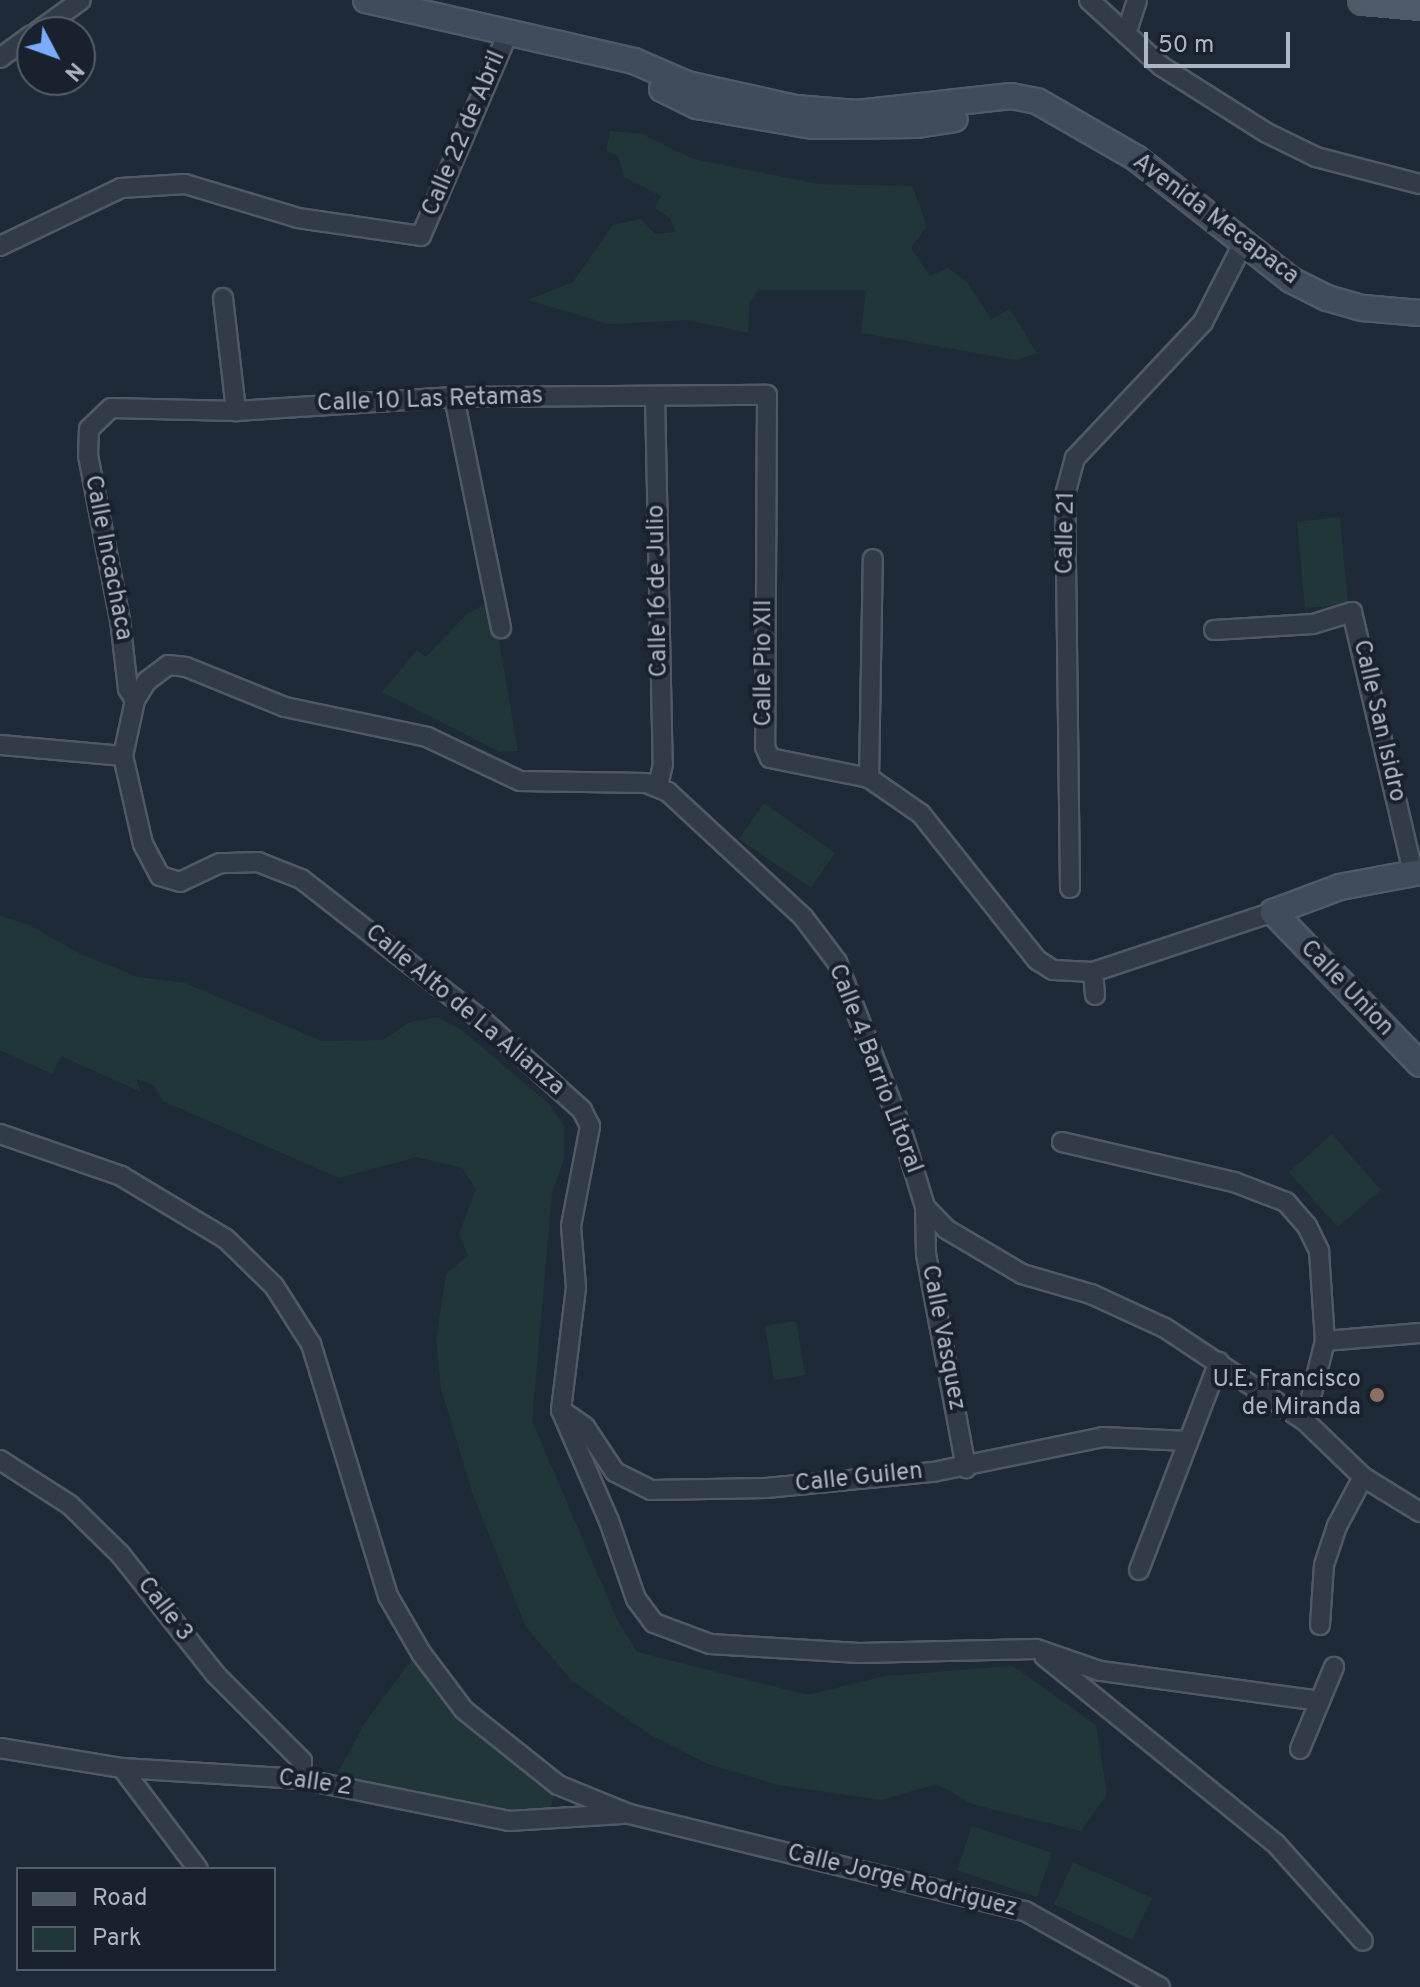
<!DOCTYPE html>
<style>
body{margin:0}
#map{position:relative;width:1420px;height:1987px;overflow:hidden;background:#1f2a38;font-family:Overpass,sans-serif}
div>[style]{position:absolute}
.green>*{inset:0;background:#213639}
.roads{filter:drop-shadow(2px 0 #505966) drop-shadow(-2px 0 #505966) drop-shadow(0 2px #505966) drop-shadow(0 -2px #505966)}
.street>*{height:18px;margin:-9px;padding:0 9px;transform-origin:9px;border-radius:9px;background:#323c48}
.secondary>*{height:24px;margin:-12px;padding:0 12px;transform-origin:12px;border-radius:12px;background:#404b5c}
.primary>*{height:28px;margin:-14px;padding:0 14px;transform-origin:14px;border-radius:14px;background:#505b69}
.dots>*{width:22px;height:22px;translate:-50% -50%;box-sizing:border-box;border:4px solid #18212d;border-radius:50%}
span{translate:-50% -50%;white-space:nowrap;text-align:center;line-height:1.15;-webkit-text-stroke:8px #18212d;paint-order:stroke}
.street-label{font-size:24px;color:#adb6c5}
.poi-label{font-size:24px;color:#adb6c5}
.right{translate:-100% -50%;text-align:right}
.legend{position:absolute;left:16px;top:1867px;width:260px;height:104px;box-sizing:border-box;background:#18212d;border:2px solid #545d6a;margin:0;padding:10px 14px;list-style:none;font-size:24px;color:#adb6c5}
.legend li{display:flex;align-items:center;gap:16px;height:40px}
.legend b{width:40px;border:2px solid #545d6a}
.north{position:absolute;left:16px;top:16px;width:80px;height:80px;box-sizing:border-box;background:#18212d;border:2px solid #545d6a;border-radius:50%;rotate:131deg;font-size:22px;font-weight:700;line-height:32px;text-align:center;color:#adb6c5}
.north::after{content:'';display:block;margin:auto;width:28px;height:36px;background:#7aadfd;clip-path:polygon(50% 0,100% 100%,50% 72%,0 100%)}
.scale{position:absolute;left:1144px;top:32px;width:146px;height:36px;box-sizing:border-box;border:4px solid #adb6c5;border-top:0;padding-left:10px;font-size:24px;line-height:28px;white-space:nowrap;color:#adb6c5;-webkit-text-stroke:6px #18212d;paint-order:stroke}
</style>
<div id="map">
<div class="green">
<div style="clip-path:polygon(610px 131px,642px 134px,693px 159px,818px 184px,912px 186px,927px 226px,911px 248px,930px 276px,948px 268px,967px 282px,991px 319px,1010px 309px,1037px 353px,1016px 360px,861px 333px,866px 290px,759px 290px,749px 303px,748px 333px,688px 320px,608px 324px,528px 300px,573px 282px,613px 225px,641px 219px,655px 234px,676px 232px,670px 218px,655px 208px,661px 196px,624px 177px,618px 155px,606px 151px)"></div>
<div style="clip-path:polygon(1340px 517px,1348px 604px,1305px 608px,1297px 522px)"></div>
<div style="clip-path:polygon(492px 600px,518px 751px,500px 752px,382px 692px,417px 650px,426px 657px,467px 614px)"></div>
<div style="clip-path:polygon(764px 803px,835px 853px,811px 888px,739px 839px)"></div>
<div style="clip-path:polygon(0 916px,27px 924px,81px 954px,138px 977px,185px 983px,322px 1041px,383px 1040px,410px 1022px,438px 1017px,463px 1031px,550px 1105px,564px 1126px,564px 1159px,552px 1193px,532px 1421px,617px 1619px,637px 1652px,808px 1695px,885px 1676px,1013px 1666px,1096px 1725px,1107px 1794px,1081px 1831px,972px 1804px,937px 1784px,881px 1800px,778px 1785px,708px 1764px,651px 1735px,572px 1681px,526px 1627px,472px 1492px,441px 1388px,436px 1341px,446px 1274px,468px 1256px,459px 1234px,476px 1189px,462px 1168px,417px 1157px,339px 1178px,163px 1101px,153px 1084px,136px 1079px,141px 1092px,61px 1056px,52px 1074px,0 1050px)"></div>
<div style="clip-path:polygon(1332px 1134px,1381px 1190px,1338px 1227px,1289px 1172px)"></div>
<div style="clip-path:polygon(796px 1321px,805px 1375px,774px 1380px,765px 1326px)"></div>
<div style="clip-path:polygon(412px 1659px,429px 1684px,501px 1753px,555px 1793px,550px 1808px,511px 1809px,365px 1784px,338px 1772px,366px 1721px)"></div>
<div style="clip-path:polygon(972px 1826px,1052px 1853px,1037px 1897px,957px 1870px)"></div>
<div style="clip-path:polygon(1073px 1862px,1152px 1898px,1132px 1940px,1054px 1904px)"></div>
</div>
<div class="roads">
<div class="street">
<div style="left:1089px;top:0;width:98px;rotate:42.5deg"></div>
<div style="left:1161px;top:66px;width:125px;rotate:32.3deg"></div>
<div style="left:1267px;top:133px;width:55px;rotate:26.1deg"></div>
<div style="left:1316px;top:157px;width:107px;rotate:14.6deg"></div>
<div style="left:37px;top:32px;width:54px;rotate:-36deg"></div>
<div style="left:1126px;top:34px;width:36px;rotate:-72deg"></div>
<div style="left:0;top:58px;width:39px;rotate:-36deg"></div>
<div style="left:0;top:246px;width:134px;rotate:-25.6deg"></div>
<div style="left:121px;top:188px;width:64px;rotate:-3.6deg"></div>
<div style="left:185px;top:184px;width:118px;rotate:16.7deg"></div>
<div style="left:298px;top:218px;width:124px;rotate:8.3deg"></div>
<div style="left:421px;top:236px;width:221px;rotate:-66.8deg"></div>
<div style="left:223px;top:298px;width:114px;rotate:83.4deg"></div>
<div style="left:655px;top:396px;width:368px;rotate:88.8deg"></div>
<div style="left:663px;top:764px;width:23px;rotate:103deg"></div>
<div style="left:454px;top:397px;width:236px;rotate:78.5deg"></div>
<div style="left:1214px;top:630px;width:99px;rotate:-3.5deg"></div>
<div style="left:1313px;top:624px;width:41px;rotate:-17.1deg"></div>
<div style="left:1352px;top:612px;width:268px;rotate:76.8deg"></div>
<div style="left:135px;top:700px;width:13px;rotate:-122deg"></div>
<div style="left:128px;top:689px;width:69px;rotate:-96.6deg"></div>
<div style="left:120px;top:620px;width:167px;rotate:-101deg"></div>
<div style="left:88px;top:456px;width:27px;rotate:-88deg"></div>
<div style="left:89px;top:429px;width:30px;rotate:-44deg"></div>
<div style="left:111px;top:408px;width:125px;rotate:1.4deg"></div>
<div style="left:236px;top:411px;width:218px;rotate:-3.7deg"></div>
<div style="left:454px;top:397px;width:313px;rotate:-0.4deg"></div>
<div style="left:767px;top:395px;width:352px;rotate:90.3deg"></div>
<div style="left:765px;top:747px;width:12px;rotate:66deg"></div>
<div style="left:770px;top:758px;width:101px;rotate:11.4deg"></div>
<div style="left:869px;top:778px;width:63px;rotate:34.7deg"></div>
<div style="left:921px;top:814px;width:186px;rotate:51.5deg"></div>
<div style="left:1037px;top:960px;width:19px;rotate:32deg"></div>
<div style="left:1053px;top:970px;width:40px;rotate:2.9deg"></div>
<div style="left:1093px;top:972px;width:190px;rotate:-18.4deg"></div>
<div style="left:0;top:745px;width:123px;rotate:5.1deg"></div>
<div style="left:869px;top:778px;width:219px;rotate:-89deg"></div>
<div style="left:1070px;top:888px;width:393px;rotate:-90.7deg"></div>
<div style="left:1065px;top:495px;width:38px;rotate:-75deg"></div>
<div style="left:1075px;top:458px;width:187px;rotate:-46.7deg"></div>
<div style="left:1203px;top:322px;width:92px;rotate:-62.9deg"></div>
<div style="left:1093px;top:972px;width:23px;rotate:85deg"></div>
<div style="left:0;top:1134px;width:128px;rotate:19.1deg"></div>
<div style="left:121px;top:1176px;width:122px;rotate:31deg"></div>
<div style="left:226px;top:1239px;width:67px;rotate:44.4deg"></div>
<div style="left:274px;top:1286px;width:69px;rotate:57.5deg"></div>
<div style="left:311px;top:1344px;width:264px;rotate:73deg"></div>
<div style="left:388px;top:1596px;width:66px;rotate:59.9deg"></div>
<div style="left:421px;top:1653px;width:71px;rotate:53deg"></div>
<div style="left:464px;top:1710px;width:120px;rotate:38.6deg"></div>
<div style="left:558px;top:1785px;width:77px;rotate:22.2deg"></div>
<div style="left:629px;top:1814px;width:408px;rotate:13.8deg"></div>
<div style="left:1025px;top:1911px;width:155px;rotate:29.4deg"></div>
<div style="left:1062px;top:1142px;width:177px;rotate:13.1deg"></div>
<div style="left:1234px;top:1182px;width:56px;rotate:21deg"></div>
<div style="left:1286px;top:1202px;width:32px;rotate:49deg"></div>
<div style="left:1307px;top:1226px;width:28px;rotate:64deg"></div>
<div style="left:1319px;top:1251px;width:90px;rotate:86.2deg"></div>
<div style="left:1325px;top:1341px;width:82px;rotate:104deg"></div>
<div style="left:925px;top:1207px;width:47px;rotate:88.8deg"></div>
<div style="left:926px;top:1254px;width:218px;rotate:79.4deg"></div>
<div style="left:1325px;top:1341px;width:95px;rotate:-4.8deg"></div>
<div style="left:561px;top:1410px;width:29px;rotate:35deg"></div>
<div style="left:585px;top:1427px;width:54px;rotate:56.3deg"></div>
<div style="left:615px;top:1472px;width:40px;rotate:26.6deg"></div>
<div style="left:651px;top:1490px;width:115px;rotate:-1deg"></div>
<div style="left:766px;top:1488px;width:168px;rotate:-5.5deg"></div>
<div style="left:933px;top:1472px;width:174px;rotate:-11.6deg"></div>
<div style="left:1103px;top:1437px;width:84px;rotate:2.7deg"></div>
<div style="left:0;top:1460px;width:83px;rotate:32.7deg"></div>
<div style="left:70px;top:1505px;width:70px;rotate:44.4deg"></div>
<div style="left:120px;top:1554px;width:153px;rotate:51.6deg"></div>
<div style="left:215px;top:1674px;width:123px;rotate:45deg"></div>
<div style="left:302px;top:1761px;width:18px;rotate:93deg"></div>
<div style="left:1139px;top:1570px;width:223px;rotate:-69deg"></div>
<div style="left:1320px;top:1625px;width:60px;rotate:-86.2deg"></div>
<div style="left:1324px;top:1565px;width:41px;rotate:-71.6deg"></div>
<div style="left:1337px;top:1526px;width:55px;rotate:-62deg"></div>
<div style="left:1044px;top:1656px;width:299px;rotate:39deg"></div>
<div style="left:1276px;top:1844px;width:130px;rotate:48.1deg"></div>
<div style="left:1320px;top:1701px;width:222px;rotate:-172.2deg"></div>
<div style="left:1100px;top:1671px;width:68px;rotate:-161deg"></div>
<div style="left:1036px;top:1649px;width:177px;rotate:178.7deg"></div>
<div style="left:859px;top:1653px;width:149px;rotate:-176.5deg"></div>
<div style="left:710px;top:1644px;width:60px;rotate:-159.4deg"></div>
<div style="left:654px;top:1623px;width:30px;rotate:-127deg"></div>
<div style="left:636px;top:1599px;width:83px;rotate:-109.1deg"></div>
<div style="left:609px;top:1521px;width:121px;rotate:-113.4deg"></div>
<div style="left:561px;top:1410px;width:124px;rotate:-83deg"></div>
<div style="left:576px;top:1287px;width:61px;rotate:-94.7deg"></div>
<div style="left:571px;top:1226px;width:102px;rotate:-79.2deg"></div>
<div style="left:590px;top:1126px;width:18px;rotate:-117deg"></div>
<div style="left:582px;top:1110px;width:133px;rotate:-138deg"></div>
<div style="left:483px;top:1021px;width:231px;rotate:-142deg"></div>
<div style="left:301px;top:879px;width:46px;rotate:-158.4deg"></div>
<div style="left:258px;top:862px;width:38px;rotate:178deg"></div>
<div style="left:220px;top:863px;width:44px;rotate:154.6deg"></div>
<div style="left:180px;top:882px;width:21px;rotate:-163deg"></div>
<div style="left:160px;top:876px;width:36px;rotate:-118deg"></div>
<div style="left:143px;top:844px;width:90px;rotate:-102.8deg"></div>
<div style="left:123px;top:756px;width:57px;rotate:-77.9deg"></div>
<div style="left:135px;top:700px;width:22px;rotate:-58deg"></div>
<div style="left:147px;top:681px;width:26px;rotate:-37deg"></div>
<div style="left:168px;top:665px;width:18px;rotate:6deg"></div>
<div style="left:186px;top:667px;width:107px;rotate:22deg"></div>
<div style="left:285px;top:707px;width:145px;rotate:11.9deg"></div>
<div style="left:427px;top:737px;width:103px;rotate:25.3deg"></div>
<div style="left:520px;top:781px;width:126px;rotate:0.9deg"></div>
<div style="left:646px;top:783px;width:24px;rotate:22deg"></div>
<div style="left:668px;top:792px;width:184px;rotate:42.8deg"></div>
<div style="left:803px;top:917px;width:56px;rotate:52.9deg"></div>
<div style="left:837px;top:962px;width:175px;rotate:68.9deg"></div>
<div style="left:900px;top:1125px;width:86px;rotate:73deg"></div>
<div style="left:925px;top:1207px;width:30px;rotate:46deg"></div>
<div style="left:946px;top:1229px;width:88px;rotate:30.6deg"></div>
<div style="left:1022px;top:1274px;width:72px;rotate:16.2deg"></div>
<div style="left:1091px;top:1294px;width:81px;rotate:24.7deg"></div>
<div style="left:1165px;top:1328px;width:168px;rotate:33.6deg"></div>
<div style="left:1305px;top:1421px;width:81px;rotate:44deg"></div>
<div style="left:1363px;top:1477px;width:67px;rotate:31.6deg"></div>
<div style="left:0;top:1748px;width:124px;rotate:9.3deg"></div>
<div style="left:122px;top:1768px;width:179px;rotate:3.5deg"></div>
<div style="left:301px;top:1779px;width:212px;rotate:11.4deg"></div>
<div style="left:509px;top:1821px;width:113px;rotate:-3.5deg"></div>
<div style="left:1300px;top:1749px;width:89px;rotate:-67.5deg"></div>
<div style="left:122px;top:1768px;width:126px;rotate:53deg"></div>
</div>
<div class="secondary">
<div style="left:366px;top:0;width:275px;rotate:12.8deg"></div>
<div style="left:634px;top:61px;width:58px;rotate:23.5deg"></div>
<div style="left:687px;top:84px;width:111px;rotate:12.5deg"></div>
<div style="left:795px;top:108px;width:62px;rotate:4.6deg"></div>
<div style="left:857px;top:113px;width:155px;rotate:-6.3deg"></div>
<div style="left:1011px;top:96px;width:26px;rotate:11deg"></div>
<div style="left:1037px;top:101px;width:114px;rotate:29.9deg"></div>
<div style="left:1136px;top:158px;width:197px;rotate:38.2deg"></div>
<div style="left:1291px;top:280px;width:40px;rotate:26.6deg"></div>
<div style="left:1327px;top:298px;width:37px;rotate:16deg"></div>
<div style="left:1363px;top:308px;width:57px;rotate:5deg"></div>
<div style="left:662px;top:89px;width:39px;rotate:26deg"></div>
<div style="left:697px;top:106px;width:118px;rotate:9.8deg"></div>
<div style="left:813px;top:126px;width:104px;rotate:-0.6deg"></div>
<div style="left:917px;top:125px;width:38px;rotate:-9deg"></div>
<div style="left:1420px;top:872px;width:81px;rotate:169.4deg"></div>
<div style="left:1340px;top:887px;width:72px;rotate:159.5deg"></div>
<div style="left:1273px;top:912px;width:211px;rotate:46deg"></div>
</div>
<div class="primary">
<div style="left:1363px;top:0;width:57px;rotate:5deg"></div>
</div>
</div>
<div class="dots">
<div style="left:1377px;top:1395px;background:#8d6e63"></div>
</div>
<div class="street-label">
<span style="left:465px;top:134px;rotate:-67deg">Calle 22 de Abril</span>
<span style="left:1215px;top:220px;rotate:37deg">Avenida Mecapaca</span>
<span style="left:430px;top:401px;rotate:-2deg">Calle 10 Las Retamas</span>
<span style="left:1067px;top:533px;rotate:-89deg">Calle 21</span>
<span style="left:107px;top:558px;rotate:79deg">Calle Incachaca</span>
<span style="left:659px;top:591px;rotate:-91deg">Calle 16 de Julio</span>
<span style="left:765px;top:663px;rotate:-90deg">Calle Pio XII</span>
<span style="left:1378px;top:721px;rotate:77deg">Calle San Isidro</span>
<span style="left:1346px;top:989px;rotate:46deg">Calle Union</span>
<span style="left:464px;top:1011px;rotate:40deg">Calle Alto de La Alianza</span>
<span style="left:874px;top:1069px;rotate:69deg">Calle 4 Barrio Litoral</span>
<span style="left:942px;top:1338px;rotate:79deg">Calle Vasquez</span>
<span style="left:859px;top:1479px;rotate:-6deg">Calle Guilen</span>
<span style="left:164px;top:1610px;rotate:52deg">Calle 3</span>
<span style="left:315px;top:1784px;rotate:8deg">Calle 2</span>
<span style="left:902px;top:1882px;rotate:14deg">Calle Jorge Rodriguez</span>
</div>
<div class="poi-label">
<span class="right" style="left:1361px;top:1395px">U.E. Francisco<br>de Miranda</span>
</div>
<ul class="legend">
<li><b style="height:10px;background:#505b69"></b>Road</li>
<li><b style="height:22px;background:#213639"></b>Park</li>
</ul>
<div class="north">N</div>
<div class="scale">50 m</div>
</div>
